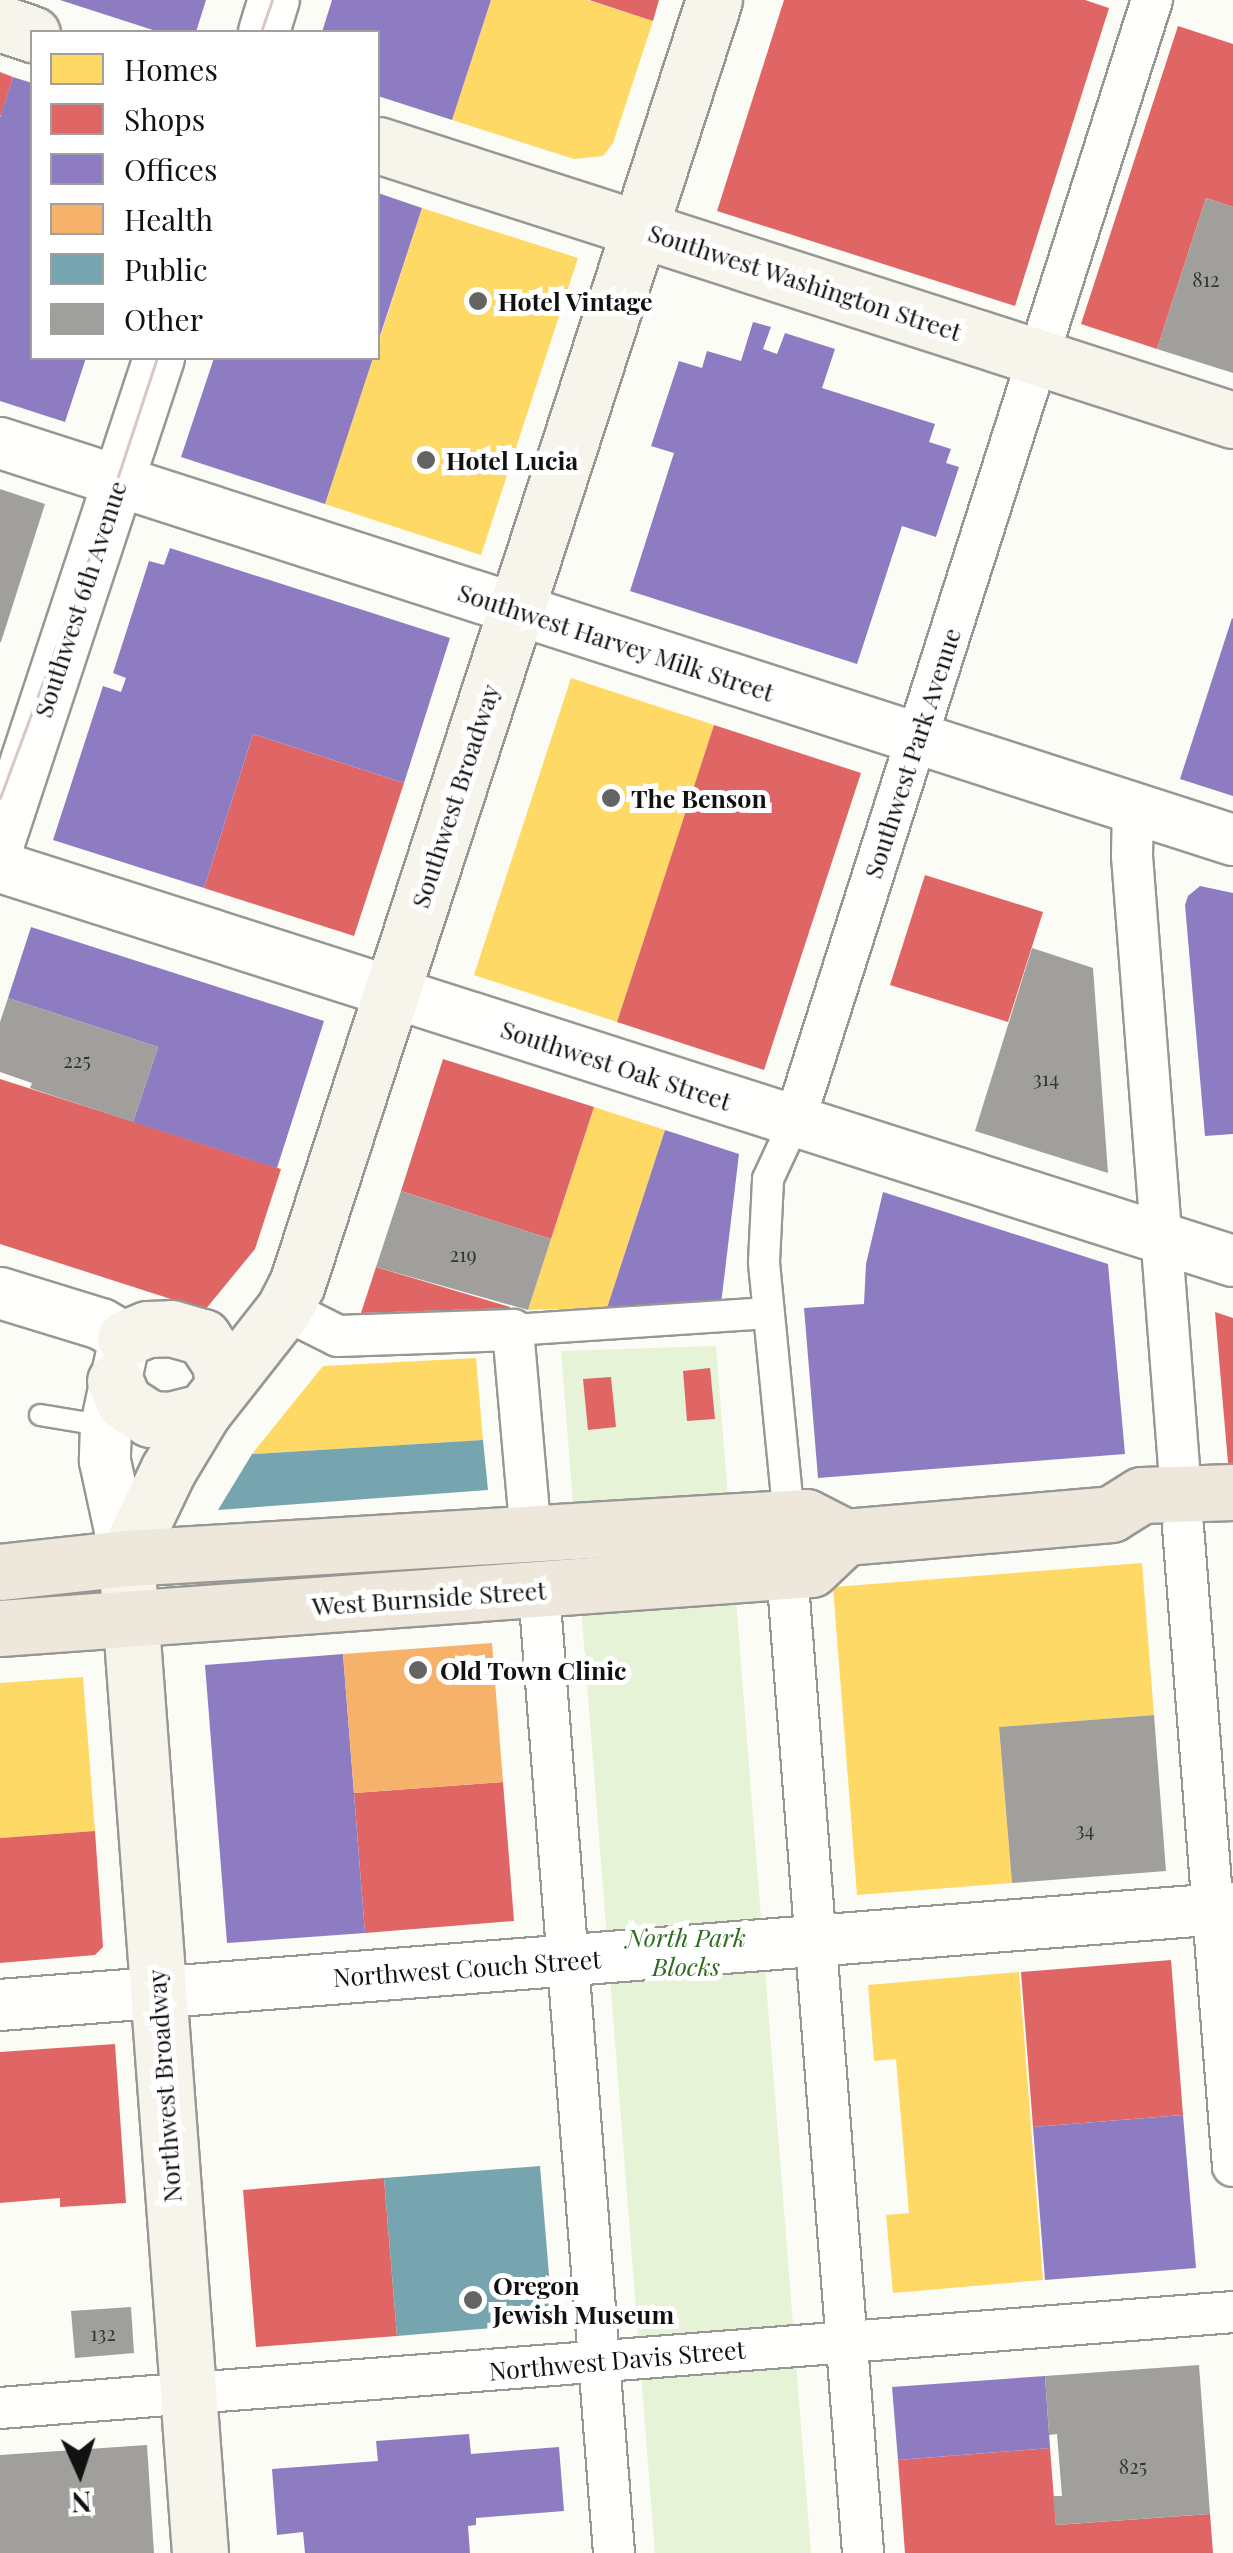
<!DOCTYPE html>
<style>
body{margin:0}
#map{position:relative;width:1233px;height:2553px;overflow:hidden;background:#fcfcf7;font-family:"Playfair Display",serif}
div>[style]{position:absolute}
.green>*{inset:0;background:#e7f3d7}
.homes>*{inset:0;background:#ffd966}
.shops>*{inset:0;background:#e06666}
.offices>*{inset:0;background:#8e7cc3}
.health>*{inset:0;background:#f6b26b}
.public>*{inset:0;background:#76a5af}
.building>*{inset:0;background:#a19f9c}
.roads{filter:drop-shadow(2px 0 #979795) drop-shadow(-2px 0 #979795) drop-shadow(0 2px #979795) drop-shadow(0 -2px #979795)}
.service>*{height:20px;margin:-10px;padding:0 10px;transform-origin:10px;border-radius:10px;background:#fffffe}
.pedestrian>*{height:30px;margin:-15px;padding:0 15px;transform-origin:15px;border-radius:15px;background:#fffffe}
.minor>*{height:40px;margin:-20px;padding:0 20px;transform-origin:20px;border-radius:20px;background:#fffffe}
.tertiary>*{height:50px;margin:-25px;padding:0 25px;transform-origin:25px;border-radius:25px;background:#fffffe}
.secondary>*{height:55px;margin:-27.5px;padding:0 27.5px;transform-origin:27.5px;border-radius:27.5px;background:#f6f4eb}
.primary>*{height:55px;margin:-27.5px;padding:0 27.5px;transform-origin:27.5px;border-radius:27.5px;background:#ede8db}
.tram>*{height:2.5px;margin:-1.25px;padding:0 1.25px;transform-origin:1.25px;border-radius:1.25px;background:#d9c6c7}
.dots>*{width:28px;height:28px;translate:-50% -50%;box-sizing:border-box;border:5px solid #fff;border-radius:50%}
span{translate:-50% -50%;white-space:nowrap;text-align:center;line-height:1.15;-webkit-text-stroke:10px #fff;paint-order:stroke}
.number-label{font-size:20px;color:#353434}
.number-label span{-webkit-text-stroke-width:0}
.street-label{font-size:25px;color:#111}
.poi-label{font-size:25px;color:#111;font-weight:700}
.left{translate:0 -50%;text-align:left}
.park-label{font-size:25px;color:#2f6b1e;font-style:italic}
.legend{position:absolute;left:30px;top:30px;width:350px;height:330px;box-sizing:border-box;background:#fff;border:2px solid #a0a0a0;margin:0;padding:12px 18px;list-style:none;font-size:30px;color:#111}
.legend li{display:flex;align-items:center;gap:20px;height:50px}
.legend b{width:50px;border:2px solid #a0a0a0}
.north{position:absolute;left:30px;top:2423px;width:100px;height:100px;-webkit-text-stroke:8px #fff;paint-order:stroke;rotate:177deg;font-size:28px;font-weight:700;line-height:40px;text-align:center;color:#111}
.north::after{content:'';display:block;margin:auto;width:35px;height:45px;background:#111;clip-path:polygon(50% 0,100% 100%,50% 72%,0 100%)}
</style>
<div id="map">
<div class="green">
<div style="clip-path:polygon(716px 1346px,811px 2553px,655px 2553px,561px 1351px)"></div>
</div>
<div class="homes">
<div style="clip-path:polygon(491px 0,587px 0,653px 21px,613px 143px,603px 156px,574px 159px,452px 120px)"></div>
<div style="clip-path:polygon(422px 208px,578px 258px,481px 555px,325px 504px,373px 358px,378px 358px,378px 344px)"></div>
<div style="clip-path:polygon(571px 678px,714px 725px,617px 1022px,474px 975px)"></div>
<div style="clip-path:polygon(594px 1107px,665px 1130px,607px 1308px,528px 1310px)"></div>
<div style="clip-path:polygon(476px 1358px,483px 1440px,252px 1454px,323px 1366px)"></div>
<div style="clip-path:polygon(1142px 1563px,1154px 1715px,999px 1727px,1012px 1883px,857px 1895px,833px 1587px)"></div>
<div style="clip-path:polygon(83px 1677px,95px 1831px,0 1838px,0 1683px)"></div>
<div style="clip-path:polygon(1019px 1972px,1043px 2280px,893px 2293px,886px 2215px,909px 2213px,896px 2059px,874px 2061px,868px 1985px)"></div>
</div>
<div class="shops">
<div style="clip-path:polygon(589px 0,659px 0,653px 21px)"></div>
<div style="clip-path:polygon(784px 0,1085px 0,1109px 8px,1015px 306px,717px 211px)"></div>
<div style="clip-path:polygon(1178px 26px,1233px 44px,1233px 207px,1206px 198px,1157px 349px,1081px 324px)"></div>
<div style="clip-path:polygon(0 72px,13px 77px,1px 115px,0 115px)"></div>
<div style="clip-path:polygon(714px 725px,861px 773px,764px 1070px,617px 1022px)"></div>
<div style="clip-path:polygon(253px 734px,404px 783px,354px 936px,204px 888px)"></div>
<div style="clip-path:polygon(925px 875px,1043px 912px,1008px 1022px,890px 985px)"></div>
<div style="clip-path:polygon(443px 1059px,594px 1107px,551px 1239px,401px 1191px)"></div>
<div style="clip-path:polygon(0 1079px,281px 1169px,255px 1249px,205px 1310px,0 1244px)"></div>
<div style="clip-path:polygon(376px 1267px,510px 1307px,510px 1308px,361px 1313px)"></div>
<div style="clip-path:polygon(1215px 1312px,1233px 1318px,1233px 1463px,1228px 1463px)"></div>
<div style="clip-path:polygon(710px 1368px,715px 1419px,687px 1421px,683px 1371px)"></div>
<div style="clip-path:polygon(611px 1377px,616px 1427px,588px 1430px,583px 1379px)"></div>
<div style="clip-path:polygon(503px 1782px,514px 1921px,365px 1933px,354px 1793px)"></div>
<div style="clip-path:polygon(95px 1831px,103px 1947px,95px 1955px,0 1963px,0 1838px)"></div>
<div style="clip-path:polygon(1171px 1960px,1183px 2115px,1033px 2127px,1021px 1972px)"></div>
<div style="clip-path:polygon(115px 2044px,126px 2203px,60px 2207px,60px 2198px,0 2203px,0 2052px)"></div>
<div style="clip-path:polygon(384px 2178px,397px 2336px,256px 2347px,243px 2190px)"></div>
<div style="clip-path:polygon(1050px 2448px,1056px 2525px,1210px 2514px,1213px 2553px,905px 2553px,898px 2460px)"></div>
</div>
<div class="offices">
<div style="clip-path:polygon(60px 0,206px 0,196px 32px,159px 32px)"></div>
<div style="clip-path:polygon(332px 0,491px 0,452px 120px,378px 96px,378px 32px,322px 32px)"></div>
<div style="clip-path:polygon(13px 77px,32px 83px,32px 358px,86px 358px,65px 422px,0 401px,0 117px)"></div>
<div style="clip-path:polygon(378px 193px,422px 208px,378px 342px)"></div>
<div style="clip-path:polygon(753px 322px,771px 327px,763px 349px,777px 354px,785px 333px,835px 349px,822px 388px,935px 424px,929px 442px,951px 449px,946px 463px,959px 467px,936px 537px,902px 526px,857px 664px,630px 591px,674px 453px,651px 446px,679px 361px,702px 368px,707px 351px,741px 361px)"></div>
<div style="clip-path:polygon(214px 358px,373px 358px,325px 504px,181px 457px)"></div>
<div style="clip-path:polygon(170px 548px,450px 638px,404px 783px,253px 734px,204px 888px,53px 840px,103px 686px,121px 692px,126px 678px,113px 673px,149px 561px,164px 565px)"></div>
<div style="clip-path:polygon(1232px 618px,1233px 619px,1233px 796px,1180px 779px)"></div>
<div style="clip-path:polygon(1200px 886px,1233px 893px,1233px 1134px,1205px 1136px,1185px 905px,1188px 896px)"></div>
<div style="clip-path:polygon(31px 927px,324px 1021px,277px 1168px,133px 1122px,158px 1047px,8px 998px)"></div>
<div style="clip-path:polygon(665px 1130px,739px 1154px,721px 1304px,607px 1308px)"></div>
<div style="clip-path:polygon(883px 1192px,1108px 1264px,1125px 1454px,818px 1478px,804px 1308px,864px 1304px,866px 1264px)"></div>
<div style="clip-path:polygon(343px 1654px,365px 1933px,227px 1943px,205px 1665px)"></div>
<div style="clip-path:polygon(1183px 2115px,1196px 2268px,1045px 2280px,1033px 2127px)"></div>
<div style="clip-path:polygon(1045px 2376px,1050px 2448px,898px 2460px,892px 2387px)"></div>
<div style="clip-path:polygon(469px 2434px,471px 2454px,559px 2447px,564px 2511px,476px 2518px,476px 2525px,468px 2526px,470px 2553px,305px 2553px,303px 2532px,277px 2535px,272px 2469px,378px 2461px,376px 2441px)"></div>
</div>
<div class="health">
<div style="clip-path:polygon(492px 1643px,503px 1782px,354px 1793px,343px 1654px)"></div>
</div>
<div class="public">
<div style="clip-path:polygon(483px 1440px,488px 1490px,218px 1510px,252px 1454px)"></div>
<div style="clip-path:polygon(540px 2166px,553px 2323px,397px 2336px,384px 2178px)"></div>
</div>
<div class="building">
<div style="clip-path:polygon(1206px 198px,1233px 207px,1233px 373px,1157px 349px)"></div>
<div style="clip-path:polygon(0 489px,45px 504px,1px 642px,0 642px)"></div>
<div style="clip-path:polygon(1032px 948px,1093px 968px,1108px 1173px,975px 1131px)"></div>
<div style="clip-path:polygon(8px 998px,158px 1047px,133px 1122px,30px 1088px,32px 1083px,0 1072px,0 1022px)"></div>
<div style="clip-path:polygon(401px 1191px,551px 1239px,528px 1310px,376px 1267px)"></div>
<div style="clip-path:polygon(1154px 1715px,1166px 1871px,1012px 1883px,999px 1727px)"></div>
<div style="clip-path:polygon(131px 2307px,134px 2353px,75px 2358px,71px 2311px)"></div>
<div style="clip-path:polygon(1199px 2365px,1210px 2514px,1056px 2525px,1053px 2496px,1062px 2496px,1057px 2434px,1049px 2435px,1045px 2376px)"></div>
<div style="clip-path:polygon(147px 2445px,154px 2553px,0 2553px,0 2455px)"></div>
</div>
<div class="roads">
<div class="service">
<div style="left:40px;top:1415px;width:67px;rotate:9.5deg"></div>
</div>
<div class="pedestrian">
<div style="left:513px;top:1330px;width:256px;rotate:-3.8deg"></div>
<div style="left:789px;top:1518px;width:257px;rotate:-95.6deg"></div>
<div style="left:764px;top:1262px;width:83px;rotate:-87.2deg"></div>
<div style="left:768px;top:1179px;width:62px;rotate:-65.1deg"></div>
</div>
<div class="minor">
<div style="left:1133px;top:808px;width:48px;rotate:91.2deg"></div>
<div style="left:1132px;top:856px;width:639px;rotate:85.6deg"></div>
<div style="left:794px;top:1123px;width:1179px;rotate:-72.32deg"></div>
<div style="left:284px;top:1309px;width:60px;rotate:26.6deg"></div>
<div style="left:338px;top:1336px;width:175px;rotate:-2deg"></div>
<div style="left:513px;top:1330px;width:206px;rotate:85deg"></div>
<div style="left:1183px;top:1527px;width:641px;rotate:85.53deg"></div>
<div style="left:787px;top:1571px;width:985px;rotate:85.57deg"></div>
<div style="left:539px;top:1591px;width:965px;rotate:85.54deg"></div>
<div style="left:0;top:2408px;width:1237px;rotate:-4.45deg"></div>
</div>
<div class="tertiary">
<div style="left:264px;top:32px;width:34px;rotate:-73deg"></div>
<div style="left:0;top:443px;width:1295px;rotate:17.85deg"></div>
<div style="left:0;top:840px;width:508px;rotate:-71.74deg"></div>
<div style="left:0;top:867px;width:1294px;rotate:17.72deg"></div>
<div style="left:0;top:1293px;width:106px;rotate:17.1deg"></div>
<div style="left:101px;top:1324px;width:28px;rotate:30deg"></div>
<div style="left:125px;top:1338px;width:90px;rotate:102.2deg"></div>
<div style="left:106px;top:1426px;width:35px;rotate:92deg"></div>
<div style="left:105px;top:1461px;width:99px;rotate:77.8deg"></div>
<div style="left:0;top:2005px;width:1237px;rotate:-4.5deg"></div>
</div>
<div class="secondary">
<div style="left:0;top:23px;width:34px;rotate:19deg"></div>
<div style="left:378px;top:145px;width:898px;rotate:17.83deg"></div>
<div style="left:125px;top:1338px;width:24px;rotate:-22deg"></div>
<div style="left:147px;top:1329px;width:24px;rotate:-2deg"></div>
<div style="left:171px;top:1328px;width:33px;rotate:16deg"></div>
<div style="left:203px;top:1337px;width:31px;rotate:57deg"></div>
<div style="left:220px;top:1363px;width:22px;rotate:82deg"></div>
<div style="left:115px;top:1381px;width:23px;rotate:67deg"></div>
<div style="left:124px;top:1402px;width:31px;rotate:33deg"></div>
<div style="left:150px;top:1419px;width:20px;rotate:3deg"></div>
<div style="left:170px;top:1420px;width:34px;rotate:-14deg"></div>
<div style="left:200px;top:2553px;width:998px;rotate:-94.25deg"></div>
<div style="left:126px;top:1558px;width:98px;rotate:-64.5deg"></div>
<div style="left:168px;top:1470px;width:68px;rotate:-58.9deg"></div>
<div style="left:203px;top:1412px;width:131px;rotate:-51.8deg"></div>
<div style="left:284px;top:1309px;width:28px;rotate:-63deg"></div>
<div style="left:297px;top:1284px;width:1350px;rotate:-72.01deg"></div>
</div>
<div class="primary">
<div style="left:0;top:1572px;width:127px;rotate:-6.3deg"></div>
<div style="left:126px;top:1558px;width:681px;rotate:-3.45deg"></div>
<div style="left:806px;top:1517px;width:44px;rotate:27.1deg"></div>
<div style="left:845px;top:1537px;width:267px;rotate:-4.9deg"></div>
<div style="left:1111px;top:1514px;width:36px;rotate:-32deg"></div>
<div style="left:1142px;top:1495px;width:91px;rotate:-1.9deg"></div>
<div style="left:0;top:1628px;width:813px;rotate:-4.16deg"></div>
<div style="left:811px;top:1569px;width:47px;rotate:-43.3deg"></div>
</div>
</div>
<div class="tram">
<div style="left:261px;top:32px;width:34px;rotate:-71deg"></div>
<div style="left:0;top:798px;width:298px;rotate:-69.6deg"></div>
<div style="left:104px;top:519px;width:169px;rotate:-71.8deg"></div>
</div>
<div class="dots">
<div style="left:478px;top:301px;background:#636362"></div>
<div style="left:426px;top:460px;background:#636362"></div>
<div style="left:611px;top:798px;background:#636362"></div>
<div style="left:418px;top:1670px;background:#636362"></div>
<div style="left:473px;top:2300px;background:#636362"></div>
</div>
<div class="number-label">
<span style="left:1206px;top:278px">812</span>
<span style="left:77px;top:1059px">225</span>
<span style="left:1046px;top:1077px">314</span>
<span style="left:463px;top:1253px">219</span>
<span style="left:1085px;top:1828px">34</span>
<span style="left:103px;top:2332px">132</span>
<span style="left:1133px;top:2465px">825</span>
</div>
<div class="street-label">
<span style="left:805px;top:282px;rotate:18deg">Southwest Washington Street</span>
<span style="left:80px;top:599px;rotate:-72deg">Southwest 6th Avenue</span>
<span style="left:616px;top:642px;rotate:18deg">Southwest Harvey Milk Street</span>
<span style="left:912px;top:753px;rotate:-72deg">Southwest Park Avenue</span>
<span style="left:455px;top:796px;rotate:-72deg">Southwest Broadway</span>
<span style="left:616px;top:1065px;rotate:18deg">Southwest Oak Street</span>
<span style="left:429px;top:1598px;rotate:-4deg">West Burnside Street</span>
<span style="left:467px;top:1968px;rotate:-4deg">Northwest Couch Street</span>
<span style="left:164px;top:2086px;rotate:-94deg">Northwest Broadway</span>
<span style="left:617px;top:2360px;rotate:-5deg">Northwest Davis Street</span>
</div>
<div class="poi-label">
<span class="left" style="left:498px;top:301px">Hotel Vintage</span>
<span class="left" style="left:446px;top:460px">Hotel Lucia</span>
<span class="left" style="left:631px;top:798px">The Benson</span>
<span class="left" style="left:440px;top:1670px">Old Town Clinic</span>
<span class="left" style="left:493px;top:2300px">Oregon<br>Jewish Museum</span>
</div>
<div class="park-label">
<span style="left:686px;top:1952px">North Park<br>Blocks</span>
</div>
<ul class="legend">
<li><b style="height:28px;background:#ffd966"></b>Homes</li>
<li><b style="height:28px;background:#e06666"></b>Shops</li>
<li><b style="height:28px;background:#8e7cc3"></b>Offices</li>
<li><b style="height:28px;background:#f6b26b"></b>Health</li>
<li><b style="height:28px;background:#76a5af"></b>Public</li>
<li><b style="height:28px;background:#a19f9c"></b>Other</li>
</ul>
<div class="north">N</div>
</div>
